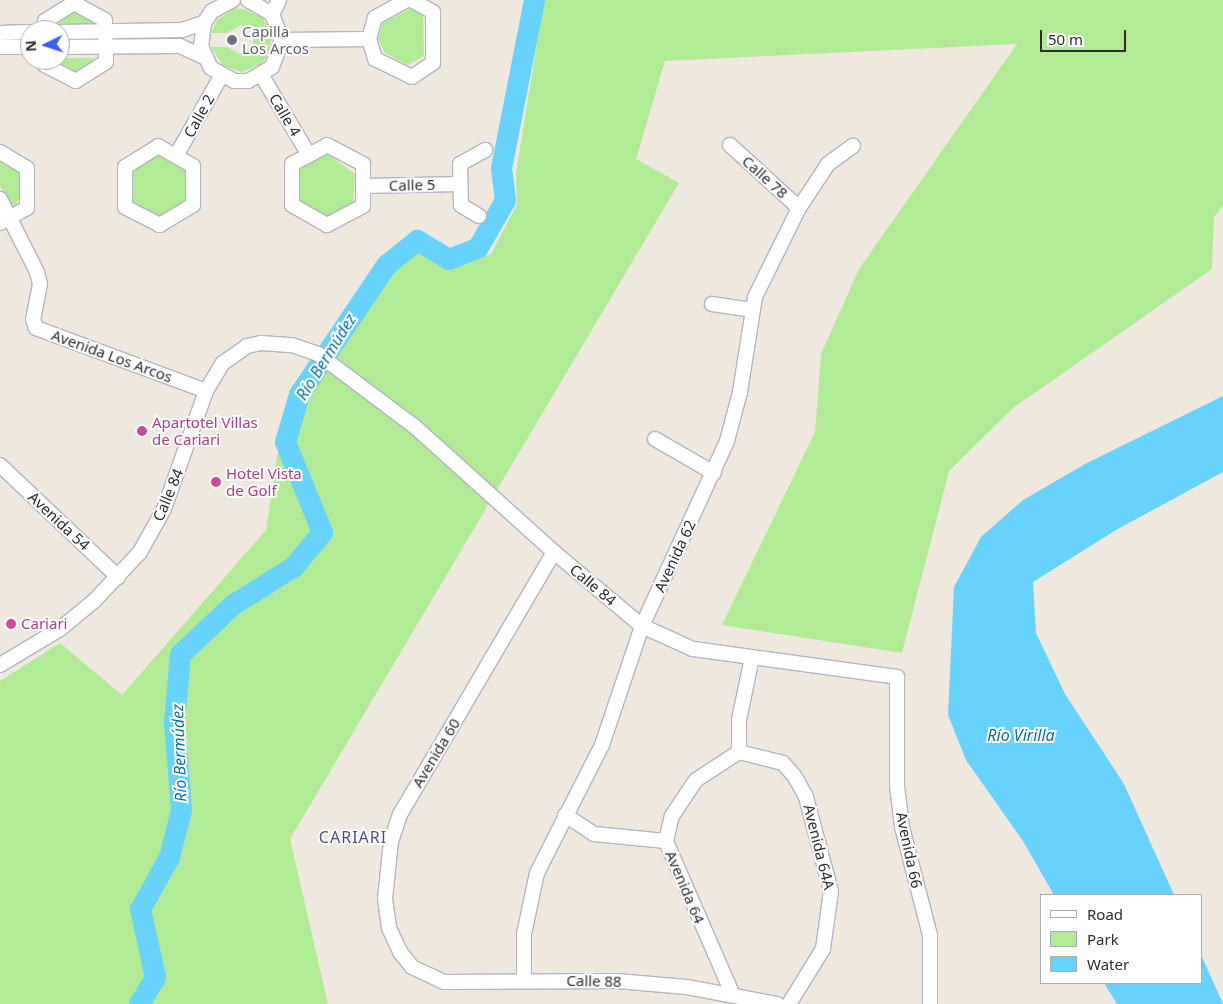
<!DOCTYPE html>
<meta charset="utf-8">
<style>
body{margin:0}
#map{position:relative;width:1223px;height:1004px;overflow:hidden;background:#efe8de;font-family:"Noto Sans",sans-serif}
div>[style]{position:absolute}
.green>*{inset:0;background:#b2eb95}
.water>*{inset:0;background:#67d2fb}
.river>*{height:21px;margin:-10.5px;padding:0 10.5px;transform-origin:10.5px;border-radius:10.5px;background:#67d2fb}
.roads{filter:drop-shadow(1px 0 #b2b4c2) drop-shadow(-1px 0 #b2b4c2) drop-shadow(0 1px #b2b4c2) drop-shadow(0 -1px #b2b4c2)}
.minor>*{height:14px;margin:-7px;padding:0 7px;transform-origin:7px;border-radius:7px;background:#fff}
.dots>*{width:14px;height:14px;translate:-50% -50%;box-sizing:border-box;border:2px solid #fff;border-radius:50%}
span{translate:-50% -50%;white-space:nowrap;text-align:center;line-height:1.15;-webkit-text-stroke:4px #fff;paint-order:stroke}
.worship-label{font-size:15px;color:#5b616d}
.left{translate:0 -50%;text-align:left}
.street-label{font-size:15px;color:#2d2d2d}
.hotel-label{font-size:15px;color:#b23c85}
.water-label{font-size:16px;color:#0070ad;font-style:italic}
.neighbourhood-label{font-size:16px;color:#485183;letter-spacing:1px}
.legend{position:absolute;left:1040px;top:894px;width:162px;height:90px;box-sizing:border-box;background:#fff;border:1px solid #ababab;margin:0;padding:6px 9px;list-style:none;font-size:15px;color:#2d2d2d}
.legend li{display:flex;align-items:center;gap:10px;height:25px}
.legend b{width:25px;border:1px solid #ababab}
.north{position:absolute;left:20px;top:20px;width:50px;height:50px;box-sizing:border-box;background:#fff;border:1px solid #ababab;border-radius:50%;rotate:266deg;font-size:14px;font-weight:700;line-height:20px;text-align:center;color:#2d2d2d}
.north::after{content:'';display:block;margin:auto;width:18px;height:22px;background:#3b5eff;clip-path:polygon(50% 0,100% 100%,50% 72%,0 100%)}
.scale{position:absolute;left:1040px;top:30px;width:86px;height:22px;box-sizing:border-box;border:2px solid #2d2d2d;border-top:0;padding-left:6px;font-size:15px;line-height:18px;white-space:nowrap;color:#2d2d2d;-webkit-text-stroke:4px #fff;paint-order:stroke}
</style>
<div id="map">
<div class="green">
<div style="clip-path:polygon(544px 0,1223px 0,1223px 206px,1214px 217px,1212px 269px,1013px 408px,949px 471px,902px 653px,722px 625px,815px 432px,821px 354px,859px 269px,1017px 44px,665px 61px,636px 159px,679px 183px,290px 839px,328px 1004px,0 1004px,0 681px,60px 643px,122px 695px,266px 530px,279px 444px,291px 390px,306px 370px,395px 269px,417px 253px,451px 268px,491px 254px,517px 204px,516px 173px)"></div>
<div style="clip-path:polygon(412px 8px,423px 13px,424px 56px,408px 65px,385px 53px,378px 39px,383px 23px)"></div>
<div style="clip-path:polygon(75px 9px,95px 23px,55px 26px,54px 23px)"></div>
<div style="clip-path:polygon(234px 9px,244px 9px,263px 18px,272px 36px,268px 56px,261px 64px,242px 72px,223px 66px,211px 47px,227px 47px,240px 54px,253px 46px,253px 33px,241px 25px,227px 33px,211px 33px,217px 20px)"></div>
<div style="clip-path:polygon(60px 58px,92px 58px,95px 60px,75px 75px,55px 65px,54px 60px)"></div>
<div style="clip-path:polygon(159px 154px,187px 168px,187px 201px,161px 217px,131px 202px,131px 170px)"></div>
<div style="clip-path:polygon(328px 154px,355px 174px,353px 203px,326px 217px,297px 203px,297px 170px)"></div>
<div style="clip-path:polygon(0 159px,19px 172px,19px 199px,16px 205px,10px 204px,0 186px)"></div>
</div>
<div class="water">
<div style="clip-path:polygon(1223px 396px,1223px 472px,1116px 530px,1033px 582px,1036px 633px,1065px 694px,1124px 784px,1174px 895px,1054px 895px,1023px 841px,966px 760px,948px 715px,954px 587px,981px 537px,1023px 500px,1087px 463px)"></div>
<div style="clip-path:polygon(1202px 957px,1223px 1004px,1117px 1004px,1104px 983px,1202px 983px)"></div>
</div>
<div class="river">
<div style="left:139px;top:1004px;width:31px;rotate:-59deg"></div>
<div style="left:155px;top:977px;width:70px;rotate:-102.4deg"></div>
<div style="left:140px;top:909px;width:60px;rotate:-60.9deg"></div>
<div style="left:169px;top:857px;width:49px;rotate:-75.7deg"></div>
<div style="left:181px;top:810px;width:88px;rotate:-94.5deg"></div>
<div style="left:174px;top:722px;width:68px;rotate:-85deg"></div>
<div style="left:180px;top:654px;width:71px;rotate:-43.3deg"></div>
<div style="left:232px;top:605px;width:73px;rotate:-32.2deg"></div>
<div style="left:294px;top:566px;width:44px;rotate:-50.5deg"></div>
<div style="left:322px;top:532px;width:97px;rotate:-112.3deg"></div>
<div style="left:285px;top:442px;width:50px;rotate:-73.7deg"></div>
<div style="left:299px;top:394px;width:156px;rotate:-56deg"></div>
<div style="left:386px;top:265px;width:40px;rotate:-39deg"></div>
<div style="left:417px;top:240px;width:37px;rotate:31deg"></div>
<div style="left:449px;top:259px;width:31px;rotate:-22deg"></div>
<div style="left:478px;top:247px;width:54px;rotate:-60.1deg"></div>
<div style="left:505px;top:200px;width:32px;rotate:-97deg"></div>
<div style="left:501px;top:168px;width:171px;rotate:-78.9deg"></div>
</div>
<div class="roads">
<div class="minor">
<div style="left:233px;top:0;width:24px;rotate:152deg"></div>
<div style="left:212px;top:11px;width:14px;rotate:124deg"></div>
<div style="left:204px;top:23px;width:23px;rotate:97deg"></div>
<div style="left:201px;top:46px;width:24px;rotate:66deg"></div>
<div style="left:211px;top:68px;width:26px;rotate:29deg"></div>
<div style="left:234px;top:81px;width:14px"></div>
<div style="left:248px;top:81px;width:28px;rotate:-30deg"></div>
<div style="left:272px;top:67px;width:29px;rotate:-70deg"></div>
<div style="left:282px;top:40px;width:28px;rotate:-111deg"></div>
<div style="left:272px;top:14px;width:28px;rotate:-150deg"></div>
<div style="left:407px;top:0;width:37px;rotate:151deg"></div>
<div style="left:375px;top:18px;width:22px;rotate:106deg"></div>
<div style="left:369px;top:39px;width:21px;rotate:73deg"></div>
<div style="left:375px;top:59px;width:41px;rotate:25.9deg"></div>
<div style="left:412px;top:77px;width:25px;rotate:-34deg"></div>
<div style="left:433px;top:63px;width:51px;rotate:-90deg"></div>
<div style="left:433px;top:12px;width:25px;rotate:-151deg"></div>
<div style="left:272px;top:14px;width:16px;rotate:-63deg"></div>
<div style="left:45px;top:30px;width:9px;rotate:-90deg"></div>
<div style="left:45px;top:21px;width:34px;rotate:-32deg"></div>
<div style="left:74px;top:3px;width:35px;rotate:29deg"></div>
<div style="left:105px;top:20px;width:42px;rotate:88.6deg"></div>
<div style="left:106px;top:62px;width:36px;rotate:148deg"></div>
<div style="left:76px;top:81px;width:35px;rotate:-153deg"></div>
<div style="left:45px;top:65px;width:5px;rotate:-90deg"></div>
<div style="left:60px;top:32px;width:122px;rotate:-0.9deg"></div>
<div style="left:182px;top:30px;width:23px;rotate:-18deg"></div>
<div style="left:0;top:33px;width:30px;rotate:-2deg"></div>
<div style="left:282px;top:40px;width:87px;rotate:-0.7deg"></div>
<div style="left:0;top:47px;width:30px"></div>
<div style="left:60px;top:47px;width:120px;rotate:-0.5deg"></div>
<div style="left:180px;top:46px;width:26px;rotate:25deg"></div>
<div style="left:262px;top:76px;width:92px;rotate:59.3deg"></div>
<div style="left:327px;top:145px;width:41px;rotate:27.8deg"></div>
<div style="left:363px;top:164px;width:42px;rotate:90deg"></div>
<div style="left:363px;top:206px;width:41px;rotate:152.2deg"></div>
<div style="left:327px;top:225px;width:40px;rotate:-150.3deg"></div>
<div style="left:292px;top:205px;width:41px;rotate:-90deg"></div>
<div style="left:292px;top:164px;width:40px;rotate:-28deg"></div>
<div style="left:730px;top:145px;width:93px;rotate:42.4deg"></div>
<div style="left:158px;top:146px;width:40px;rotate:29.7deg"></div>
<div style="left:193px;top:166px;width:39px;rotate:90deg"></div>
<div style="left:193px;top:205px;width:39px;rotate:149deg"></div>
<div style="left:160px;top:225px;width:39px;rotate:-153deg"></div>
<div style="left:125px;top:207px;width:40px;rotate:-90deg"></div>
<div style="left:125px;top:167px;width:39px;rotate:-32deg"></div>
<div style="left:0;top:152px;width:31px;rotate:31deg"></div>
<div style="left:27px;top:168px;width:40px;rotate:90deg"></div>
<div style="left:27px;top:208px;width:31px;rotate:151deg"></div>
<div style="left:176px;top:156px;width:92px;rotate:-60.6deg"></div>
<div style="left:363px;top:186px;width:97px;rotate:-1.2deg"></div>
<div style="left:0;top:199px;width:82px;rotate:63.1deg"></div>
<div style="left:37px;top:272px;width:12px;rotate:76deg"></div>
<div style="left:40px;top:284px;width:36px;rotate:101deg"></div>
<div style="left:33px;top:319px;width:9px;rotate:72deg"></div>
<div style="left:36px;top:328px;width:181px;rotate:20.3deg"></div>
<div style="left:479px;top:216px;width:21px;rotate:-149deg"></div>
<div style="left:461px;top:205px;width:41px;rotate:-91.4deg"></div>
<div style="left:460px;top:164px;width:29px;rotate:-29deg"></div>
<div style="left:712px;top:304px;width:40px;rotate:8.5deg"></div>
<div style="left:655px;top:439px;width:68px;rotate:30deg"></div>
<div style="left:0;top:465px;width:163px;rotate:43.5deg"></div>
<div style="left:554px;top:552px;width:304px;rotate:120.4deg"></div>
<div style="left:400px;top:814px;width:28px;rotate:108deg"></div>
<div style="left:391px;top:841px;width:58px;rotate:95.9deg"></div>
<div style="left:385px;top:899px;width:29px;rotate:82deg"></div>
<div style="left:389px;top:928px;width:26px;rotate:65deg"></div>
<div style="left:400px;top:952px;width:19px;rotate:51deg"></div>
<div style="left:412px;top:967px;width:35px;rotate:25deg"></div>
<div style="left:444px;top:982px;width:173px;rotate:-0.3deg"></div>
<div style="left:617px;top:981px;width:70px;rotate:4.9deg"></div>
<div style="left:687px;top:987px;width:92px;rotate:10.7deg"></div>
<div style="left:0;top:665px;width:70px;rotate:-31deg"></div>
<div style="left:60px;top:629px;width:45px;rotate:-39.6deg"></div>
<div style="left:95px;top:600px;width:66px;rotate:-46.8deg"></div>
<div style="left:140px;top:552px;width:49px;rotate:-60.8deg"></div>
<div style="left:164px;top:509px;width:125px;rotate:-70.4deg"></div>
<div style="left:206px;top:391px;width:33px;rotate:-59deg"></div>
<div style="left:223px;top:363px;width:29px;rotate:-35deg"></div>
<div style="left:247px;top:346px;width:14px;rotate:-12deg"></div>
<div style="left:261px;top:343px;width:31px;rotate:4deg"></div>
<div style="left:292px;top:345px;width:28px;rotate:19deg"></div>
<div style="left:318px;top:354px;width:120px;rotate:36.9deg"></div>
<div style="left:414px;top:426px;width:188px;rotate:42deg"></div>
<div style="left:554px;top:552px;width:115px;rotate:40.1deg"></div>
<div style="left:642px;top:626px;width:56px;rotate:24.3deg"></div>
<div style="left:693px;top:649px;width:206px;rotate:7.8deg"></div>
<div style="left:897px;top:677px;width:109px;rotate:90deg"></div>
<div style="left:897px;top:786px;width:41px;rotate:83deg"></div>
<div style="left:902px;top:827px;width:112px;rotate:75.5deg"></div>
<div style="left:930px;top:935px;width:69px;rotate:90deg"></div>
<div style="left:739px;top:752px;width:45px;rotate:14deg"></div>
<div style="left:783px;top:763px;width:18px;rotate:49deg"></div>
<div style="left:795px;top:777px;width:23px;rotate:61deg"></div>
<div style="left:806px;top:797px;width:97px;rotate:75.1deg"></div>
<div style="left:831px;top:891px;width:59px;rotate:97.9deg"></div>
<div style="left:823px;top:949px;width:65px;rotate:121.7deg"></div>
<div style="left:739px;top:752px;width:32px;rotate:-90deg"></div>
<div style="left:739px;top:720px;width:64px;rotate:-78.3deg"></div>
<div style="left:565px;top:815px;width:35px;rotate:33deg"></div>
<div style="left:594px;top:834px;width:72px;rotate:5.6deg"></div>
<div style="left:524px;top:980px;width:46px;rotate:-90deg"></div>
<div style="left:524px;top:934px;width:62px;rotate:-78deg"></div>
<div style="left:537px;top:873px;width:144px;rotate:-63.1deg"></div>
<div style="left:602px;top:745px;width:126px;rotate:-71.4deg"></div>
<div style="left:642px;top:626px;width:204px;rotate:-65.3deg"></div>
<div style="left:727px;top:441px;width:51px;rotate:-75.1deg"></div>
<div style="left:740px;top:392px;width:96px;rotate:-81deg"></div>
<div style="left:755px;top:297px;width:99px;rotate:-63.7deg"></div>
<div style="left:799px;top:208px;width:53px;rotate:-56.6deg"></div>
<div style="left:828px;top:164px;width:31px;rotate:-36deg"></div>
<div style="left:732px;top:993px;width:166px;rotate:-113.5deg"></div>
<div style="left:666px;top:841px;width:26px;rotate:-77deg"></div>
<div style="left:672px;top:816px;width:43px;rotate:-56.3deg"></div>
<div style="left:696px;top:780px;width:51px;rotate:-33.1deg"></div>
</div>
</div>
<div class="dots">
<div style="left:232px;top:40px;background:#6b7280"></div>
<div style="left:142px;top:431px;background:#d1479c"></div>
<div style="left:216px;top:482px;background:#d1479c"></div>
<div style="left:11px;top:624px;background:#d1479c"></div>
</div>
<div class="worship-label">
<span class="left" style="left:242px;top:40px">Capilla<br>Los Arcos</span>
</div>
<div class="street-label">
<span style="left:285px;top:115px;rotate:59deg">Calle 4</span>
<span style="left:199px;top:116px;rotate:-61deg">Calle 2</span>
<span style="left:765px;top:177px;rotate:42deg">Calle 78</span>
<span style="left:412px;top:185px;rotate:-1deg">Calle 5</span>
<span style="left:112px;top:356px;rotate:20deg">Avenida Los Arcos</span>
<span style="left:168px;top:495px;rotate:-67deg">Calle 84</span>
<span style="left:59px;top:521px;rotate:43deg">Avenida 54</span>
<span style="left:675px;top:556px;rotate:-65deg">Avenida 62</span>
<span style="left:593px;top:585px;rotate:40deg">Calle 84</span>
<span style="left:436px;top:753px;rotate:-59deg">Avenida 60</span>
<span style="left:819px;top:847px;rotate:76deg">Avenida 64A</span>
<span style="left:909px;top:850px;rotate:78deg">Avenida 66</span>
<span style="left:685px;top:887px;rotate:67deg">Avenida 64</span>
<span style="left:594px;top:981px;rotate:1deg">Calle 88</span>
</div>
<div class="hotel-label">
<span class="left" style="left:152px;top:431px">Apartotel Villas<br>de Cariari</span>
<span class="left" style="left:226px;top:482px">Hotel Vista<br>de Golf</span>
<span class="left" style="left:21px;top:624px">Cariari</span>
</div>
<div class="water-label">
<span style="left:326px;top:357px;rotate:-58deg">Río Bermúdez</span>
<span style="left:1021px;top:735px">Río Virilla</span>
<span style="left:179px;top:753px;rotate:-92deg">Río Bermúdez</span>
</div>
<div class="neighbourhood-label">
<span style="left:353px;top:837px">CARIARI</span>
</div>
<ul class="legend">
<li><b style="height:6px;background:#fff"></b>Road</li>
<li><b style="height:14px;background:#b2eb95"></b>Park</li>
<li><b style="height:14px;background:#67d2fb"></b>Water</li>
</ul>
<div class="north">N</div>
<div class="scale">50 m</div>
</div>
